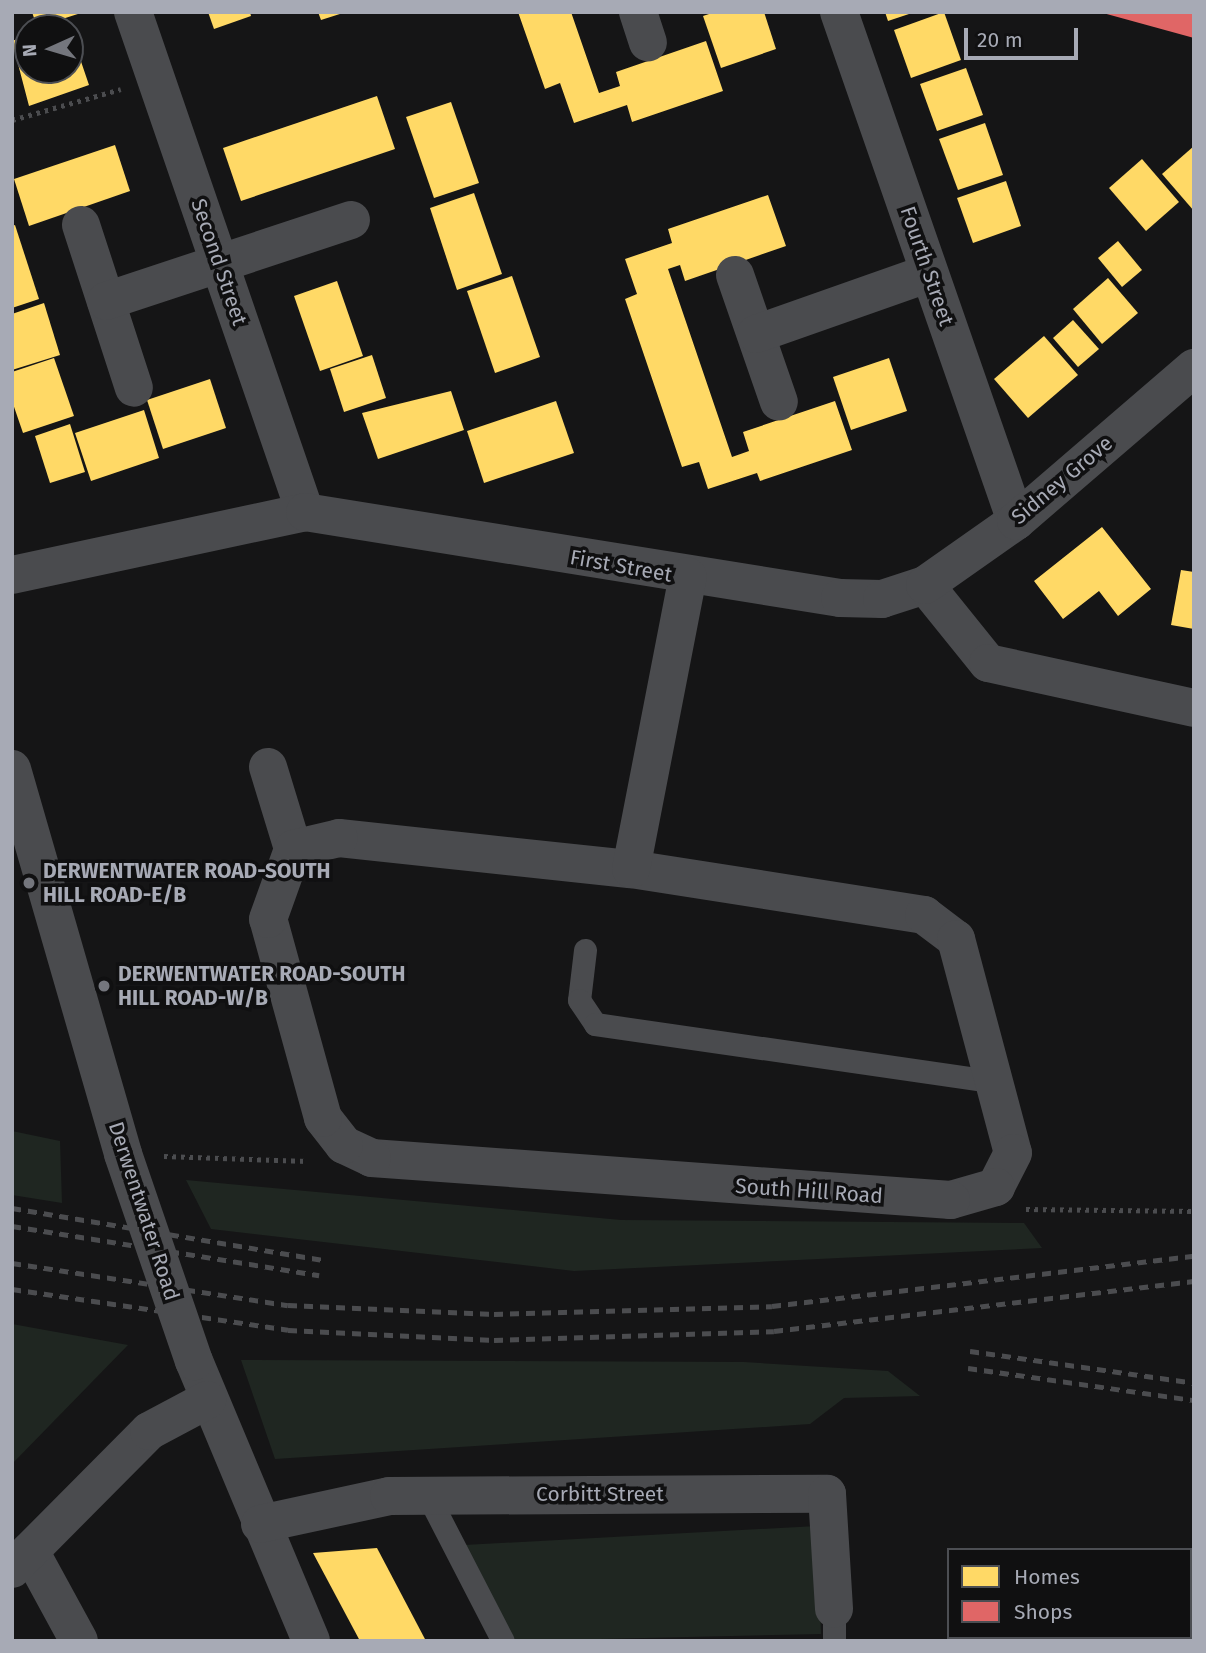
<!DOCTYPE html>
<style>
body{margin:0}
#map{position:relative;width:1206px;height:1653px;overflow:hidden;background:#151516;font-family:"Fira Sans",sans-serif}
div>[style]{position:absolute}
.green>*{inset:0;background:#1f2621}
.homes>*{inset:0;background:#ffd966}
.shops>*{inset:0;background:#e06666}
.path>*{height:4.5px;margin-top:-2.25px;transform-origin:0;background:repeating-linear-gradient(90deg,#4b4c4f 0 3.5px,transparent 0 8.5px)}
.lane>*{height:23px;margin:-11.5px;padding:0 11.5px;transform-origin:11.5px;border-radius:11.5px;background:#4a4b4e}
.street>*{height:38px;margin:-19px;padding:0 19px;transform-origin:19px;border-radius:19px;background:#4a4b4e}
.rail>*{height:5px;margin-top:-2.5px;transform-origin:0;background:repeating-linear-gradient(90deg,#4b4c4f 0 9px,transparent 0 16px)}
.street-bridge>*{height:38px;margin:-19px;padding:0 19px;transform-origin:19px;border-radius:19px;background:#4a4b4e}
.dots>*{width:19px;height:19px;translate:-50% -50%;box-sizing:border-box;border:4px solid #101011;border-radius:50%}
span{translate:-50% -50%;white-space:nowrap;text-align:center;line-height:1.15;-webkit-text-stroke:7px #101011;paint-order:stroke}
.street-label{font-size:21px;color:#a7aab5}
.poi-label{font-size:21px;color:#a7aab5;font-weight:700}
.left{translate:0 -50%;text-align:left}
.frame{position:absolute;inset:0;border:14px solid #a7aab5;pointer-events:none}
.legend{position:absolute;left:947px;top:1548px;width:245px;height:91px;box-sizing:border-box;background:#101011;border:2px solid #4c4e53;margin:0;padding:9px 12px;list-style:none;font-size:21px;color:#a7aab5}
.legend li{display:flex;align-items:center;gap:14px;height:35px}
.legend b{width:35px;border:2px solid #4c4e53}
.north{position:absolute;left:14px;top:14px;width:70px;height:70px;box-sizing:border-box;background:#101011;border:2px solid #4c4e53;border-radius:50%;rotate:266deg;font-size:19px;font-weight:700;line-height:28px;text-align:center;color:#a7aab5}
.north::after{content:'';display:block;margin:auto;width:24px;height:32px;background:#74767d;clip-path:polygon(50% 0,100% 100%,50% 72%,0 100%)}
.scale{position:absolute;left:964px;top:28px;width:114px;height:32px;box-sizing:border-box;border:4px solid #a7aab5;border-top:0;padding-left:9px;font-size:21px;line-height:24px;white-space:nowrap;color:#a7aab5;-webkit-text-stroke:5px #101011;paint-order:stroke}
</style>
<div id="map">
<div class="green">
<div style="clip-path:polygon(12px 1131px,60px 1141px,62px 1203px,12px 1195px)"></div>
<div style="clip-path:polygon(186px 1180px,621px 1220px,1024px 1223px,1042px 1248px,574px 1271px,211px 1229px)"></div>
<div style="clip-path:polygon(12px 1324px,128px 1345px,12px 1464px)"></div>
<div style="clip-path:polygon(241px 1360px,744px 1362px,888px 1371px,920px 1396px,844px 1398px,810px 1424px,275px 1459px)"></div>
<div style="clip-path:polygon(817px 1526px,821px 1634px,514px 1641px,464px 1545px)"></div>
</div>
<div class="homes">
<div style="clip-path:polygon(32px 12px,81px 12px,81px 13px,37px 27px)"></div>
<div style="clip-path:polygon(208px 12px,250px 12px,251px 16px,214px 29px)"></div>
<div style="clip-path:polygon(318px 12px,343px 12px,343px 13px,321px 20px)"></div>
<div style="clip-path:polygon(518px 12px,571px 12px,599px 93px,620px 86px,616px 72px,706px 41px,723px 91px,632px 122px,627px 105px,574px 123px,560px 83px,545px 89px)"></div>
<div style="clip-path:polygon(715px 12px,764px 12px,776px 49px,721px 68px,703px 16px)"></div>
<div style="clip-path:polygon(885px 12px,912px 12px,912px 13px,888px 21px)"></div>
<div style="clip-path:polygon(944px 12px,961px 60px,911px 78px,894px 30px)"></div>
<div style="clip-path:polygon(70px 29px,89px 85px,29px 106px,12px 41px,28px 35px,28px 70px,70px 70px)"></div>
<div style="clip-path:polygon(966px 68px,983px 115px,937px 131px,920px 84px)"></div>
<div style="clip-path:polygon(377px 96px,395px 149px,241px 201px,223px 148px)"></div>
<div style="clip-path:polygon(451px 102px,479px 183px,434px 198px,406px 117px)"></div>
<div style="clip-path:polygon(985px 123px,1003px 175px,958px 190px,939px 139px)"></div>
<div style="clip-path:polygon(115px 145px,130px 191px,29px 226px,14px 179px)"></div>
<div style="clip-path:polygon(1194px 146px,1194px 211px,1162px 174px)"></div>
<div style="clip-path:polygon(1142px 159px,1179px 202px,1146px 231px,1109px 188px)"></div>
<div style="clip-path:polygon(1006px 181px,1021px 226px,973px 243px,957px 198px)"></div>
<div style="clip-path:polygon(474px 193px,502px 274px,457px 290px,430px 208px)"></div>
<div style="clip-path:polygon(768px 195px,786px 246px,685px 281px,680px 265px,668px 269px,732px 457px,749px 451px,743px 432px,835px 401px,852px 450px,760px 481px,757px 473px,708px 489px,699px 462px,682px 467px,625px 299px,637px 294px,625px 259px,672px 243px,668px 229px)"></div>
<div style="clip-path:polygon(15px 225px,39px 299px,12px 308px,12px 226px)"></div>
<div style="clip-path:polygon(1118px 241px,1142px 270px,1122px 287px,1098px 258px)"></div>
<div style="clip-path:polygon(512px 276px,540px 357px,495px 373px,467px 291px)"></div>
<div style="clip-path:polygon(1108px 278px,1138px 313px,1102px 344px,1073px 309px)"></div>
<div style="clip-path:polygon(337px 281px,363px 356px,320px 371px,294px 296px)"></div>
<div style="clip-path:polygon(44px 303px,60px 355px,12px 370px,12px 314px)"></div>
<div style="clip-path:polygon(1073px 320px,1099px 349px,1078px 367px,1053px 338px)"></div>
<div style="clip-path:polygon(1044px 336px,1078px 375px,1028px 418px,994px 379px)"></div>
<div style="clip-path:polygon(372px 355px,386px 398px,344px 412px,330px 369px)"></div>
<div style="clip-path:polygon(54px 358px,74px 416px,23px 433px,12px 401px,12px 372px)"></div>
<div style="clip-path:polygon(889px 358px,907px 411px,851px 430px,833px 377px)"></div>
<div style="clip-path:polygon(210px 379px,226px 428px,163px 449px,147px 400px)"></div>
<div style="clip-path:polygon(451px 391px,464px 430px,378px 459px,362px 413px)"></div>
<div style="clip-path:polygon(556px 401px,574px 453px,484px 483px,467px 431px)"></div>
<div style="clip-path:polygon(144px 410px,159px 458px,91px 481px,75px 433px)"></div>
<div style="clip-path:polygon(70px 424px,85px 472px,50px 483px,35px 436px)"></div>
<div style="clip-path:polygon(1102px 527px,1151px 589px,1118px 616px,1099px 591px,1063px 619px,1034px 581px)"></div>
<div style="clip-path:polygon(1181px 570px,1194px 572px,1194px 629px,1171px 625px)"></div>
<div style="clip-path:polygon(377px 1548px,426px 1641px,360px 1641px,313px 1553px)"></div>
</div>
<div class="shops">
<div style="clip-path:polygon(1194px 12px,1194px 38px,1103px 13px,1103px 12px)"></div>
</div>
<div class="path">
<div style="left:12px;top:120px;width:113px;rotate:-15.9deg"></div>
<div style="left:164px;top:1156px;width:144px;rotate:2deg"></div>
<div style="left:1026px;top:1209px;width:168px;rotate:0.7deg"></div>
</div>
<div class="lane">
<div style="left:585px;top:950px;width:50px;rotate:96.8deg"></div>
<div style="left:579px;top:1000px;width:29px;rotate:56deg"></div>
<div style="left:595px;top:1024px;width:402px;rotate:8.2deg"></div>
<div style="left:427px;top:1494px;width:165px;rotate:62.7deg"></div>
<div style="left:834px;top:1641px;width:32px;rotate:-90deg"></div>
</div>
<div class="street">
<div style="left:133px;top:12px;width:529px;rotate:71.02deg"></div>
<div style="left:638px;top:12px;width:32px;rotate:72deg"></div>
<div style="left:839px;top:12px;width:539px;rotate:70.83deg"></div>
<div style="left:81px;top:225px;width:171px;rotate:72deg"></div>
<div style="left:735px;top:275px;width:134px;rotate:70.9deg"></div>
<div style="left:106px;top:301px;width:258px;rotate:-18.3deg"></div>
<div style="left:756px;top:334px;width:183px;rotate:-19.4deg"></div>
<div style="left:12px;top:575px;width:300px;rotate:-12.1deg"></div>
<div style="left:305px;top:512px;width:542px;rotate:9.13deg"></div>
<div style="left:840px;top:598px;width:42px;rotate:1.4deg"></div>
<div style="left:882px;top:599px;width:45px;rotate:-18deg"></div>
<div style="left:925px;top:585px;width:100px;rotate:51.1deg"></div>
<div style="left:988px;top:663px;width:211px;rotate:12.3deg"></div>
<div style="left:925px;top:585px;width:111px;rotate:-35.1deg"></div>
<div style="left:1016px;top:521px;width:235px;rotate:-40.7deg"></div>
<div style="left:268px;top:767px;width:86px;rotate:73deg"></div>
<div style="left:12px;top:769px;width:401px;rotate:73.9deg"></div>
<div style="left:339px;top:838px;width:294px;rotate:6.1deg"></div>
<div style="left:631px;top:869px;width:297px;rotate:8.9deg"></div>
<div style="left:924px;top:915px;width:40px;rotate:37deg"></div>
<div style="left:956px;top:939px;width:221px;rotate:75.1deg"></div>
<div style="left:1013px;top:1153px;width:38px;rotate:117deg"></div>
<div style="left:996px;top:1187px;width:47px;rotate:163.9deg"></div>
<div style="left:951px;top:1200px;width:581px;rotate:-175.85deg"></div>
<div style="left:372px;top:1158px;width:31px;rotate:-155deg"></div>
<div style="left:344px;top:1145px;width:34px;rotate:-128deg"></div>
<div style="left:323px;top:1118px;width:206px;rotate:-105.4deg"></div>
<div style="left:268px;top:919px;width:74px;rotate:-70.3deg"></div>
<div style="left:293px;top:849px;width:47px;rotate:-13.4deg"></div>
<div style="left:631px;top:869px;width:298px;rotate:-79deg"></div>
<div style="left:194px;top:1361px;width:303px;rotate:67.3deg"></div>
<div style="left:260px;top:1524px;width:132px;rotate:-12.2deg"></div>
<div style="left:389px;top:1496px;width:438px;rotate:-0.3deg"></div>
<div style="left:827px;top:1494px;width:115px;rotate:86.5deg"></div>
<div style="left:30px;top:1551px;width:102px;rotate:61.4deg"></div>
<div style="left:12px;top:1569px;width:194px;rotate:-45.2deg"></div>
<div style="left:149px;top:1431px;width:66px;rotate:-28.1deg"></div>
</div>
<div class="rail">
<div style="left:12px;top:1208px;width:314px;rotate:9.5deg"></div>
<div style="left:12px;top:1226px;width:311px;rotate:9.1deg"></div>
<div style="left:12px;top:1263px;width:279px;rotate:8.7deg"></div>
<div style="left:288px;top:1305px;width:206px;rotate:2.5deg"></div>
<div style="left:494px;top:1314px;width:278px;rotate:-1.6deg"></div>
<div style="left:772px;top:1306px;width:425px;rotate:-6.8deg"></div>
<div style="left:12px;top:1289px;width:279px;rotate:8.4deg"></div>
<div style="left:288px;top:1330px;width:206px;rotate:2.8deg"></div>
<div style="left:494px;top:1340px;width:280px;rotate:-1.8deg"></div>
<div style="left:774px;top:1331px;width:423px;rotate:-6.8deg"></div>
<div style="left:970px;top:1351px;width:226px;rotate:8.1deg"></div>
<div style="left:968px;top:1368px;width:228px;rotate:8.1deg"></div>
</div>
<div class="street-bridge">
<div style="left:123px;top:1154px;width:219px;rotate:71.1deg"></div>
</div>
<div class="dots">
<div style="left:29px;top:883px;background:#74767d"></div>
<div style="left:104px;top:986px;background:#74767d"></div>
</div>
<div class="street-label">
<span style="left:219px;top:262px;rotate:71deg">Second Street</span>
<span style="left:927px;top:266px;rotate:71deg">Fourth Street</span>
<span style="left:1062px;top:480px;rotate:-40deg">Sidney Grove</span>
<span style="left:621px;top:566px;rotate:10deg">First Street</span>
<span style="left:809px;top:1191px;rotate:4deg">South Hill Road</span>
<span style="left:144px;top:1211px;rotate:72deg">Derwentwater Road</span>
<span style="left:600px;top:1494px">Corbitt Street</span>
</div>
<div class="poi-label">
<span class="left" style="left:43px;top:883px">DERWENTWATER ROAD-SOUTH<br>HILL ROAD-E/B</span>
<span class="left" style="left:118px;top:986px">DERWENTWATER ROAD-SOUTH<br>HILL ROAD-W/B</span>
</div>
<div class="frame"></div>
<ul class="legend">
<li><b style="height:19px;background:#ffd966"></b>Homes</li>
<li><b style="height:19px;background:#e06666"></b>Shops</li>
</ul>
<div class="north">N</div>
<div class="scale">20 m</div>
</div>
